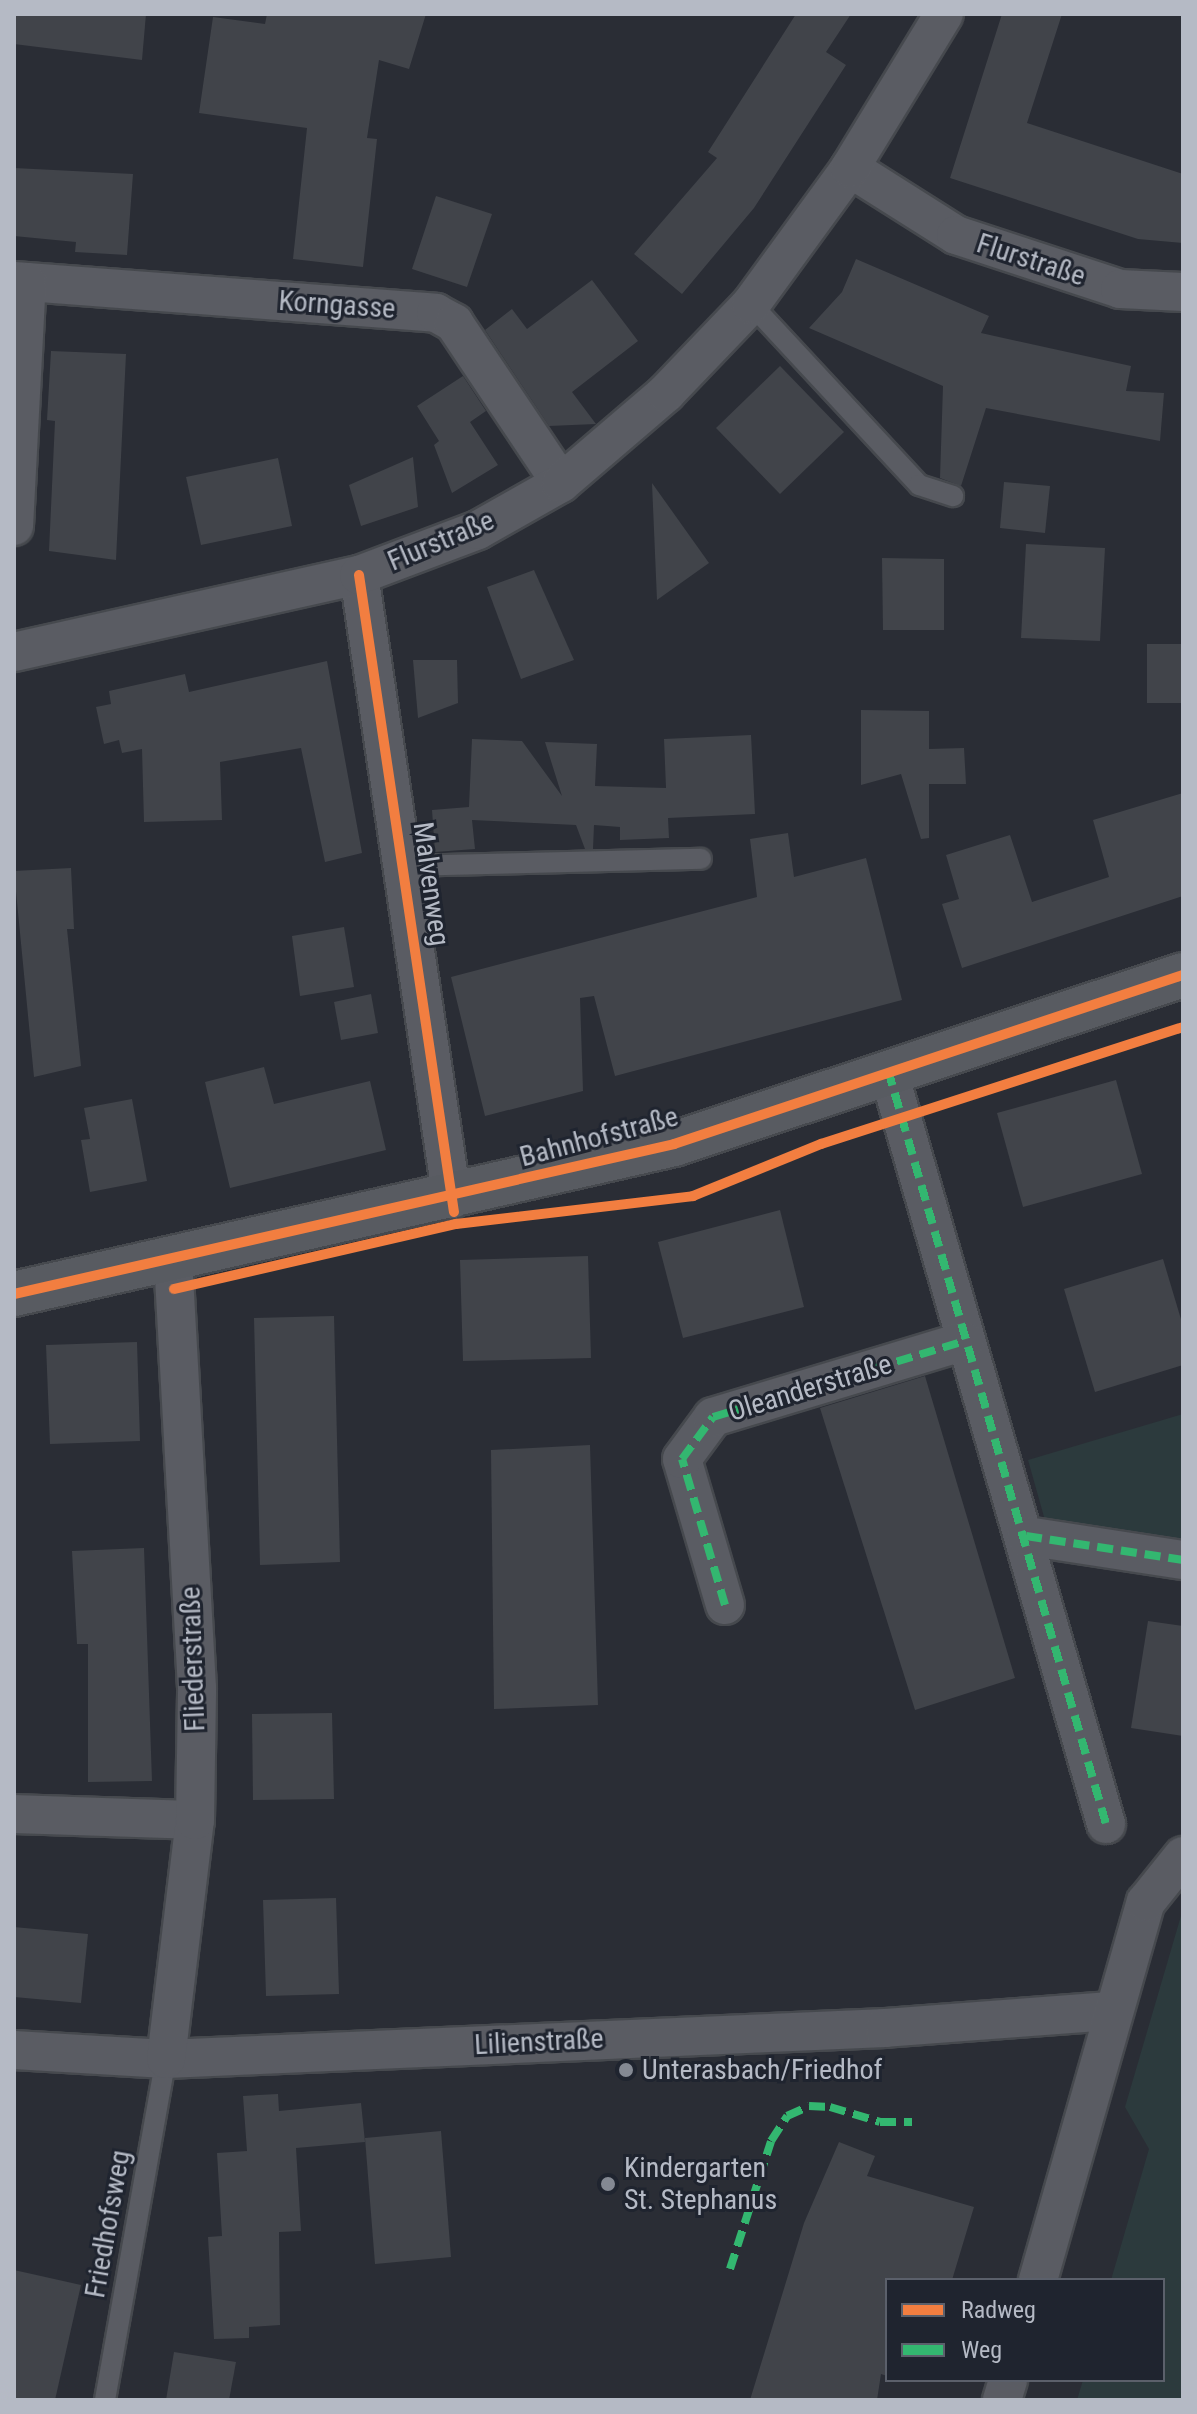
<!DOCTYPE html>
<meta charset="utf-8">
<style>
body{margin:0}
#map{position:relative;width:1197px;height:2414px;overflow:hidden;background:#2a2d35;font-family:"Roboto Condensed",sans-serif}
div>[style]{position:absolute}
.green>*{inset:0;background:#2c3a3d}
.building>*{inset:0;background:#41444a}
.roads{filter:drop-shadow(2px 0 #46494e) drop-shadow(-2px 0 #46494e) drop-shadow(0 2px #46494e) drop-shadow(0 -2px #46494e)}
.lane>*{height:20px;margin:-10px;padding:0 10px;transform-origin:10px;border-radius:10px;background:#5a5c63}
.street>*{height:38px;margin:-19px;padding:0 19px;transform-origin:19px;border-radius:19px;background:#5a5c63}
.secondary>*{height:44px;margin:-22px;padding:0 22px;transform-origin:22px;border-radius:22px;background:#585b61}
.quiet>*{height:8px;margin-top:-4px;transform-origin:0;background:repeating-linear-gradient(90deg,#33b770 0 16px,transparent 0 24px)}
.cycleway>*{height:10px;margin:-5px;padding:0 5px;transform-origin:5px;border-radius:5px;background:#f27e40}
.dots>*{width:22px;height:22px;translate:-50% -50%;box-sizing:border-box;border:4px solid #1f242f;border-radius:50%}
span{translate:-50% -50%;white-space:nowrap;text-align:center;line-height:1.15;-webkit-text-stroke:6px #1f242f;paint-order:stroke}
.street-label{font-size:28px;color:#b5bac5}
.poi-label{font-size:28px;color:#b5bac5}
.left{translate:0 -50%;text-align:left}
.frame{position:absolute;inset:0;border:16px solid #b5bac5;pointer-events:none}
.legend{position:absolute;left:885px;top:2278px;width:280px;height:104px;box-sizing:border-box;background:#1f242f;border:2px solid #5b606b;margin:0;padding:10px 14px;list-style:none;font-size:24px;color:#b5bac5}
.legend li{display:flex;align-items:center;gap:16px;height:40px}
.legend b{width:40px;border:2px solid #5b606b}
</style>
<div id="map">
<div class="green">
<div style="clip-path:polygon(1183px 1414px,1183px 1539px,1046px 1524px,1028px 1460px)"></div>
<div style="clip-path:polygon(1183px 1909px,1183px 2400px,1077px 2400px,1083px 2380px,1163px 2380px,1163px 2280px,1111px 2280px,1149px 2149px,1125px 2107px)"></div>
</div>
<div class="building">
<div style="clip-path:polygon(14px 14px,146px 14px,142px 60px,14px 44px)"></div>
<div style="clip-path:polygon(267px 14px,426px 14px,409px 69px,379px 60px,367px 138px,377px 139px,363px 267px,293px 259px,307px 128px,199px 113px,213px 17px,265px 24px)"></div>
<div style="clip-path:polygon(796px 14px,851px 14px,826px 52px,846px 65px,754px 208px,682px 294px,634px 254px,717px 158px,708px 152px)"></div>
<div style="clip-path:polygon(1002px 14px,1062px 14px,1027px 123px,1183px 174px,1183px 243px,1138px 239px,950px 178px)"></div>
<div style="clip-path:polygon(14px 168px,133px 174px,127px 255px,75px 252px,76px 242px,14px 236px)"></div>
<div style="clip-path:polygon(436px 196px,492px 214px,467px 287px,412px 269px)"></div>
<div style="clip-path:polygon(856px 259px,989px 316px,981px 333px,1131px 366px,1126px 391px,1164px 393px,1160px 441px,986px 408px,961px 486px,940px 478px,943px 386px,809px 328px,842px 292px)"></div>
<div style="clip-path:polygon(592px 280px,638px 341px,572px 392px,596px 424px,549px 426px,485px 330px,512px 309px,527px 329px)"></div>
<div style="clip-path:polygon(51px 351px,126px 354px,116px 560px,49px 551px,55px 421px,47px 420px)"></div>
<div style="clip-path:polygon(780px 366px,844px 432px,780px 494px,716px 428px)"></div>
<div style="clip-path:polygon(463px 376px,486px 411px,470px 422px,498px 465px,452px 493px,434px 445px,439px 441px,417px 406px)"></div>
<div style="clip-path:polygon(413px 457px,418px 507px,361px 526px,349px 485px)"></div>
<div style="clip-path:polygon(278px 458px,292px 526px,201px 545px,186px 477px)"></div>
<div style="clip-path:polygon(1004px 482px,1050px 486px,1045px 533px,1000px 528px)"></div>
<div style="clip-path:polygon(652px 483px,709px 563px,657px 600px)"></div>
<div style="clip-path:polygon(1026px 544px,1105px 548px,1100px 641px,1021px 638px)"></div>
<div style="clip-path:polygon(882px 558px,944px 559px,944px 630px,883px 630px)"></div>
<div style="clip-path:polygon(534px 570px,574px 660px,521px 679px,487px 587px)"></div>
<div style="clip-path:polygon(1147px 644px,1183px 644px,1183px 703px,1147px 703px)"></div>
<div style="clip-path:polygon(413px 660px,457px 660px,458px 703px,418px 718px)"></div>
<div style="clip-path:polygon(327px 661px,362px 853px,325px 862px,301px 748px,220px 762px,222px 820px,144px 822px,142px 749px,122px 753px,119px 740px,104px 744px,96px 707px,111px 704px,109px 691px,185px 674px,189px 692px)"></div>
<div style="clip-path:polygon(861px 710px,929px 711px,929px 749px,964px 748px,966px 784px,929px 784px,929px 838px,921px 839px,901px 774px,861px 785px)"></div>
<div style="clip-path:polygon(751px 735px,755px 814px,668px 818px,669px 838px,620px 840px,620px 827px,594px 825px,593px 849px,585px 849px,576px 825px,472px 820px,475px 849px,435px 852px,432px 810px,469px 807px,472px 739px,522px 741px,562px 796px,545px 742px,597px 744px,595px 786px,666px 788px,664px 739px)"></div>
<div style="clip-path:polygon(1183px 793px,1183px 896px,962px 968px,942px 904px,959px 899px,946px 855px,1010px 835px,1032px 902px,1109px 877px,1093px 820px)"></div>
<div style="clip-path:polygon(788px 833px,794px 877px,866px 858px,902px 1000px,615px 1076px,594px 996px,580px 998px,583px 1091px,485px 1116px,451px 977px,757px 897px,750px 839px)"></div>
<div style="clip-path:polygon(71px 868px,74px 929px,67px 929px,81px 1066px,34px 1077px,14px 871px)"></div>
<div style="clip-path:polygon(344px 927px,354px 987px,300px 996px,292px 936px)"></div>
<div style="clip-path:polygon(371px 994px,378px 1033px,341px 1040px,334px 1002px)"></div>
<div style="clip-path:polygon(264px 1067px,274px 1104px,370px 1081px,386px 1150px,230px 1188px,205px 1082px)"></div>
<div style="clip-path:polygon(1116px 1080px,1142px 1174px,1023px 1207px,997px 1113px)"></div>
<div style="clip-path:polygon(132px 1099px,147px 1181px,90px 1192px,81px 1140px,90px 1139px,84px 1108px)"></div>
<div style="clip-path:polygon(780px 1210px,804px 1307px,683px 1338px,658px 1242px)"></div>
<div style="clip-path:polygon(588px 1256px,591px 1358px,463px 1361px,460px 1260px)"></div>
<div style="clip-path:polygon(1163px 1259px,1183px 1326px,1183px 1365px,1095px 1392px,1064px 1289px)"></div>
<div style="clip-path:polygon(334px 1316px,340px 1562px,260px 1565px,254px 1318px)"></div>
<div style="clip-path:polygon(137px 1342px,140px 1441px,50px 1444px,46px 1345px)"></div>
<div style="clip-path:polygon(925px 1376px,1015px 1678px,915px 1710px,820px 1408px)"></div>
<div style="clip-path:polygon(590px 1445px,598px 1705px,494px 1709px,491px 1450px)"></div>
<div style="clip-path:polygon(144px 1548px,152px 1781px,88px 1782px,88px 1644px,77px 1644px,72px 1551px)"></div>
<div style="clip-path:polygon(1148px 1621px,1183px 1626px,1183px 1736px,1131px 1728px)"></div>
<div style="clip-path:polygon(332px 1713px,334px 1799px,253px 1800px,252px 1714px)"></div>
<div style="clip-path:polygon(336px 1898px,339px 1994px,266px 1996px,263px 1900px)"></div>
<div style="clip-path:polygon(14px 1927px,88px 1934px,81px 2003px,14px 1997px)"></div>
<div style="clip-path:polygon(278px 2094px,279px 2111px,361px 2103px,365px 2142px,296px 2148px,301px 2231px,279px 2232px,280px 2325px,249px 2327px,249px 2338px,214px 2339px,208px 2237px,222px 2236px,217px 2153px,247px 2151px,243px 2096px)"></div>
<div style="clip-path:polygon(441px 2131px,451px 2257px,375px 2264px,365px 2138px)"></div>
<div style="clip-path:polygon(839px 2142px,875px 2156px,867px 2176px,974px 2207px,952px 2280px,887px 2280px,887px 2376px,881px 2374px,877px 2400px,750px 2400px,804px 2223px)"></div>
<div style="clip-path:polygon(14px 2270px,81px 2285px,55px 2400px,14px 2400px)"></div>
<div style="clip-path:polygon(174px 2352px,236px 2362px,229px 2400px,166px 2400px)"></div>
</div>
<div class="roads">
<div class="lane">
<div style="left:751px;top:304px;width:247px;rotate:47.1deg"></div>
<div style="left:919px;top:485px;width:36px;rotate:18deg"></div>
<div style="left:404px;top:866px;width:297px;rotate:-1.4deg"></div>
<div style="left:105px;top:2400px;width:346px;rotate:-79.9deg"></div>
</div>
<div class="street">
<div style="left:850px;top:168px;width:125px;rotate:32.3deg"></div>
<div style="left:956px;top:235px;width:173px;rotate:18.2deg"></div>
<div style="left:1120px;top:289px;width:63px;rotate:2.7deg"></div>
<div style="left:14px;top:281px;width:423px;rotate:4.3deg"></div>
<div style="left:436px;top:313px;width:21px;rotate:29deg"></div>
<div style="left:454px;top:323px;width:192px;rotate:56.2deg"></div>
<div style="left:14px;top:526px;width:244px;rotate:-87deg"></div>
<div style="left:359px;top:575px;width:631px;rotate:81.52deg"></div>
<div style="left:14px;top:652px;width:353px;rotate:-12.6deg"></div>
<div style="left:359px;top:575px;width:127px;rotate:-20.7deg"></div>
<div style="left:478px;top:530px;width:95px;rotate:-29.5deg"></div>
<div style="left:561px;top:483px;width:138px;rotate:-40.6deg"></div>
<div style="left:666px;top:393px;width:123px;rotate:-46.3deg"></div>
<div style="left:751px;top:304px;width:168px;rotate:-53.9deg"></div>
<div style="left:850px;top:168px;width:180px;rotate:-58.6deg"></div>
<div style="left:888px;top:1070px;width:785px;rotate:73.87deg"></div>
<div style="left:1026px;top:1536px;width:159px;rotate:8.7deg"></div>
<div style="left:725px;top:1605px;width:152px;rotate:-106.4deg"></div>
<div style="left:682px;top:1459px;width:52px;rotate:-53.6deg"></div>
<div style="left:713px;top:1417px;width:263px;rotate:-16.8deg"></div>
<div style="left:14px;top:1814px;width:181px;rotate:1.9deg"></div>
<div style="left:14px;top:2050px;width:152px;rotate:3.4deg"></div>
<div style="left:166px;top:2059px;width:720px;rotate:-2.47deg"></div>
<div style="left:885px;top:2028px;width:227px;rotate:-4.3deg"></div>
<div style="left:166px;top:2059px;width:241px;rotate:-83.1deg"></div>
<div style="left:195px;top:1820px;width:132px;rotate:-89.1deg"></div>
<div style="left:197px;top:1688px;width:430px;rotate:-93.2deg"></div>
<div style="left:1038px;top:2280px;width:393px;rotate:-74.1deg"></div>
<div style="left:1146px;top:1902px;width:59px;rotate:-51.2deg"></div>
<div style="left:1002px;top:2400px;width:21px;rotate:-73deg"></div>
</div>
<div class="secondary">
<div style="left:14px;top:1294px;width:677px;rotate:-12.8deg"></div>
<div style="left:674px;top:1144px;width:536px;rotate:-18.37deg"></div>
</div>
</div>
<div class="quiet">
<div style="left:888px;top:1070px;width:785px;rotate:73.87deg"></div>
<div style="left:1026px;top:1536px;width:159px;rotate:8.7deg"></div>
<div style="left:725px;top:1605px;width:152px;rotate:-106.4deg"></div>
<div style="left:682px;top:1459px;width:52px;rotate:-53.6deg"></div>
<div style="left:713px;top:1417px;width:263px;rotate:-16.8deg"></div>
<div style="left:730px;top:2269px;width:134px;rotate:-72.2deg"></div>
<div style="left:771px;top:2141px;width:30px;rotate:-57deg"></div>
<div style="left:787px;top:2116px;width:24px;rotate:-24deg"></div>
<div style="left:809px;top:2106px;width:21px;rotate:3deg"></div>
<div style="left:830px;top:2107px;width:52px;rotate:16.7deg"></div>
<div style="left:880px;top:2122px;width:32px"></div>
</div>
<div class="cycleway">
<div style="left:359px;top:575px;width:644px;rotate:81.52deg"></div>
<div style="left:174px;top:1289px;width:289px;rotate:-13deg"></div>
<div style="left:456px;top:1224px;width:239px;rotate:-6.7deg"></div>
<div style="left:693px;top:1196px;width:138px;rotate:-22.1deg"></div>
<div style="left:821px;top:1144px;width:380px;rotate:-17.9deg"></div>
<div style="left:14px;top:1294px;width:677px;rotate:-12.8deg"></div>
<div style="left:674px;top:1144px;width:536px;rotate:-18.37deg"></div>
</div>
<div class="dots">
<div style="left:626px;top:2070px;background:#848993"></div>
<div style="left:608px;top:2184px;background:#848993"></div>
</div>
<div class="street-label">
<span style="left:1031px;top:260px;rotate:18deg">Flurstraße</span>
<span style="left:337px;top:305px;rotate:4deg">Korngasse</span>
<span style="left:441px;top:541px;rotate:-23deg">Flurstraße</span>
<span style="left:431px;top:884px;rotate:82deg">Malvenweg</span>
<span style="left:599px;top:1137px;rotate:-15deg">Bahnhofstraße</span>
<span style="left:810px;top:1388px;rotate:-17deg">Oleanderstraße</span>
<span style="left:193px;top:1659px;rotate:-92deg">Fliederstraße</span>
<span style="left:539px;top:2042px;rotate:-3deg">Lilienstraße</span>
<span style="left:108px;top:2224px;rotate:-80deg">Friedhofsweg</span>
</div>
<div class="poi-label">
<span class="left" style="left:642px;top:2070px">Unterasbach/Friedhof</span>
<span class="left" style="left:624px;top:2184px">Kindergarten<br>St. Stephanus</span>
</div>
<div class="frame"></div>
<ul class="legend">
<li><b style="height:10px;background:#f27e40"></b>Radweg</li>
<li><b style="height:10px;background:#33b770"></b>Weg</li>
</ul>
</div>
